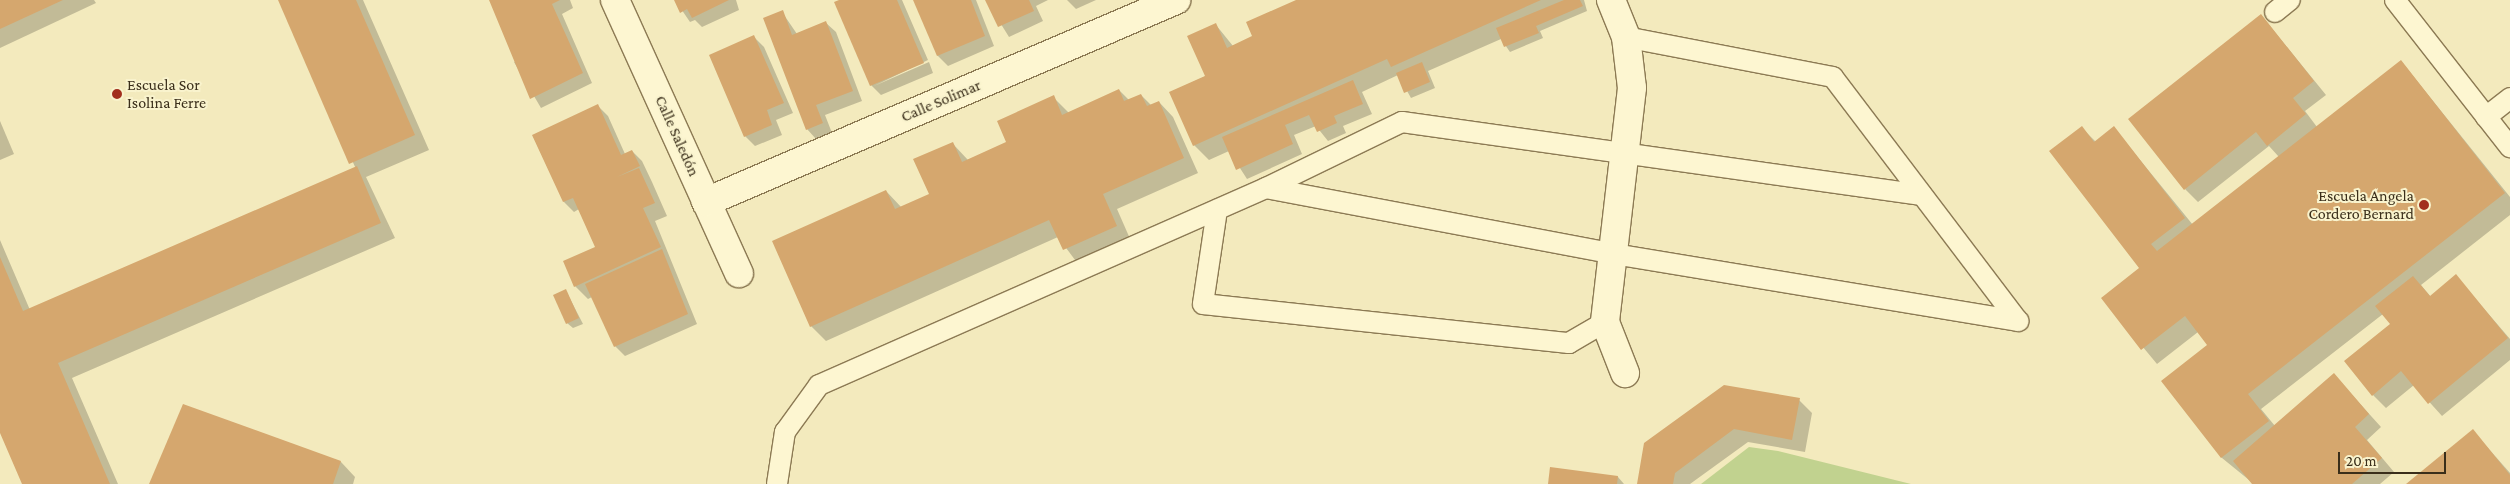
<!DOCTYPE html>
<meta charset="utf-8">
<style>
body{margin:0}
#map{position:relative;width:2510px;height:484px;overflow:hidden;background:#f3eabd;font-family:"Crimson Pro",serif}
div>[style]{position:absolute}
.green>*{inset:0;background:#c1d28f}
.shadow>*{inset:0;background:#0003}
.building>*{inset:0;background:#d5a76e}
.roads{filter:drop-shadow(1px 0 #8c7a54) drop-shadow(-1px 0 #8c7a54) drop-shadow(0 1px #8c7a54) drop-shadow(0 -1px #8c7a54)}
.lane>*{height:20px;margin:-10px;padding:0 10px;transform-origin:10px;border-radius:10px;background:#fdf6d1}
.street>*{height:28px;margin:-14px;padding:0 14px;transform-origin:14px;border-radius:14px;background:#fdf6d1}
.dots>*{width:14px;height:14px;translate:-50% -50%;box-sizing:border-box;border:2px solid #f9f3cd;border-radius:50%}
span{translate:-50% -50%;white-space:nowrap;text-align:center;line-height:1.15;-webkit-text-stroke:4px #f9f3cd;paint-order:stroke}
.poi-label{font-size:16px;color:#3a2e1a}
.left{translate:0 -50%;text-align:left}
.right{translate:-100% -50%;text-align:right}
.street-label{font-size:16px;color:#3a2e1a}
.scale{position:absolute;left:2338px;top:452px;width:108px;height:22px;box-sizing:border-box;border:2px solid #3a2e1a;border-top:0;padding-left:6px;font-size:15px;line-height:18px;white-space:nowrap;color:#3a2e1a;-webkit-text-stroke:4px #f9f3cd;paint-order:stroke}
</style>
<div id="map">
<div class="green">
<div style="clip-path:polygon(1749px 447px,1778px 451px,1911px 484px,1701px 484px)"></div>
</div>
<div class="shadow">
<div style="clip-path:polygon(0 0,94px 0,96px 3px,0 48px)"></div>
<div style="clip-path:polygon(279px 0,363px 0,429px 150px,366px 177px,395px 238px,72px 378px,118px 484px,23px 484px,0 430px,0 240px,30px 310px,356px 169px)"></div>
<div style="clip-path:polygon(490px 0,570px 0,573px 8px,562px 14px,592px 83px,541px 108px,514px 62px,518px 60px)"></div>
<div style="clip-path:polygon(675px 0,736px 0,739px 10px,702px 27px,695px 20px,690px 22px)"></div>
<div style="clip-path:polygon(842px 0,902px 0,928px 60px,874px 86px,929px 62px,933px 73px,881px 95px,871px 85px)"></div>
<div style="clip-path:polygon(914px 0,976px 0,994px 46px,948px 66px,938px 56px)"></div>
<div style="clip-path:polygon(986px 0,1048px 0,1036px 6px,1043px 21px,1009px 37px)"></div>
<div style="clip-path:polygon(1067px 0,1096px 0,1076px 9px)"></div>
<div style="clip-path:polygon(1299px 0,1584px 0,1587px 11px,1540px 31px,1543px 38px,1510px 52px,1501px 39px,1428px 71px,1435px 88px,1411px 98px,1398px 75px,1362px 92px,1372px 114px,1343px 126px,1346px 133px,1328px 141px,1316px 126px,1294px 135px,1302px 154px,1247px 179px,1229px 151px,1209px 160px,1194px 145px,1171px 92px,1206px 76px,1216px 25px,1233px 46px,1254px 37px)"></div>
<div style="clip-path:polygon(782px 12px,797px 34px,826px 23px,836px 32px,862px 101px,825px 115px,832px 133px,816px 139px,807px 129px)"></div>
<div style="clip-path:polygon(2261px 15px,2326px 95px,2305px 111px,2317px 127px,2401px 61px,2510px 197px,2510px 215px,2421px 285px,2431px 297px,2456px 276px,2510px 339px,2510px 360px,2442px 416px,2414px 385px,2386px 408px,2373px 395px,2391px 324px,2383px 314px,2261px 409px,2275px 426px,2334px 375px,2381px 427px,2367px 440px,2394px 472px,2380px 484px,2254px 484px,2222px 458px,2162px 381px,2209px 345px,2198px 332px,2157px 364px,2103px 299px,2141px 268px,2082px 128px,2096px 142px,2114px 128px,2193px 225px,2279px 157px,2269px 146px,2198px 202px,2185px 189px)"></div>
<div style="clip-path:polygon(754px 37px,764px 47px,793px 113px,776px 120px,782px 135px,755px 146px,745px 136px)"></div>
<div style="clip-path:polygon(1119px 90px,1129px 100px,1141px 95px,1151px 105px,1159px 102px,1173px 117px,1198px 173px,1117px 209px,1131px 241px,1078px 264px,1058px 237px,826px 341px,811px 326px,886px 191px,902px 208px,930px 195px,953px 144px,968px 160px,1008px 142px,1053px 97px,1069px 113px)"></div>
<div style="clip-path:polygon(598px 106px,608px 116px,625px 154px,632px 151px,642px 161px,652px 182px,667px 216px,655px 221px,697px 324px,625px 356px,615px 346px,592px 297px,588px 299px,575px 286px,596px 248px,579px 209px,574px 212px,564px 202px,533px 136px)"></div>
<div style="clip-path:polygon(0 121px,14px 154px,0 160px)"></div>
<div style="clip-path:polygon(566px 291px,583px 324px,573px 328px,567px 323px)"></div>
<div style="clip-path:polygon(1724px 386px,1799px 400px,1812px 413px,1805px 452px,1748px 442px,1690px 484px,1638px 484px)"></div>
<div style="clip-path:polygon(184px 406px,341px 462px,355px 477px,353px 484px,151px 484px)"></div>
<div style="clip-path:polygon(2473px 431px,2510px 473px,2510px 484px,2408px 484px)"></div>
<div style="clip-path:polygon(1618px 477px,1624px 484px,1549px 484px)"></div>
</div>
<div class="building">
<div style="clip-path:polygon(0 0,63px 0,0 29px)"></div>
<div style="clip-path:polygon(278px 0,356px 0,415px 135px,349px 164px)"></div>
<div style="clip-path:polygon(489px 0,560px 0,552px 4px,583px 73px,530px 99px)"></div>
<div style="clip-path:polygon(674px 0,729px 0,692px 18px,687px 9px,680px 13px)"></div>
<div style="clip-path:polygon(839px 0,897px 0,924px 63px,870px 86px,834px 2px)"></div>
<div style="clip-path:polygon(913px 0,971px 0,985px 36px,937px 56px)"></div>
<div style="clip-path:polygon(985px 0,1029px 0,1034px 11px,998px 27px)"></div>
<div style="clip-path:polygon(1296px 0,1541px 0,1391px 67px,1387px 59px,1193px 146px,1169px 92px,1205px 76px,1187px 36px,1216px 23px,1227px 48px,1252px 36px,1246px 22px)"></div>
<div style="clip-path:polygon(1564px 0,1580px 0,1583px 6px,1536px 26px,1539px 33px,1504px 47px,1496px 28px)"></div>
<div style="clip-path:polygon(783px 10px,792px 35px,826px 21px,853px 91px,816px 105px,823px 123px,806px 130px,763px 18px)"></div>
<div style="clip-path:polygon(2261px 14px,2314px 81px,2293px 98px,2306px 114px,2267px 146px,2256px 132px,2184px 190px,2128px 119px)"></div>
<div style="clip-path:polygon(754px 35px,784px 103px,767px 110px,772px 125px,744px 137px,709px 55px)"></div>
<div style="clip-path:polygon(2401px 60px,2505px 193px,2248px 394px,2269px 421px,2221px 458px,2161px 381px,2207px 345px,2185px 316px,2141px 350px,2101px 298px,2139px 268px,2049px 151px,2082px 126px,2094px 142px,2114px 126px,2185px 218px,2151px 244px,2157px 251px)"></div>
<div style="clip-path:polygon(1422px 62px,1430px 82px,1404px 93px,1396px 73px)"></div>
<div style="clip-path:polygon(1353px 80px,1363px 104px,1334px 116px,1337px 123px,1317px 132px,1309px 115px,1285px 125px,1293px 144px,1236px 170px,1222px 137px)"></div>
<div style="clip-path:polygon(1119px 89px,1124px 101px,1141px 94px,1147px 106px,1159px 101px,1184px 158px,1103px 194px,1117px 226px,1063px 250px,1049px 220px,810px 327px,772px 241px,886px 190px,895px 209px,929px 194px,913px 159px,953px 142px,962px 162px,1006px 142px,997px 121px,1054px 95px,1062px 115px)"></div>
<div style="clip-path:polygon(598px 104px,621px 155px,632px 150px,640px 166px,617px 177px,639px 168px,655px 203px,643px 208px,661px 247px,574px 287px,563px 261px,595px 247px,573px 198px,563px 202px,532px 135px)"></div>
<div style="clip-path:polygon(357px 166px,381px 223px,58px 363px,110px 484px,22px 484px,0 433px,0 257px,23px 311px)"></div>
<div style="clip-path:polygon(662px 249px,688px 314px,614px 347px,585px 284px)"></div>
<div style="clip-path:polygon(2456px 274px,2508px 338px,2428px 404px,2401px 371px,2372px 396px,2344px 361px,2390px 324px,2375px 306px,2413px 276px,2430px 296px)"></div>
<div style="clip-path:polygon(566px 289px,579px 318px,566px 324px,553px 295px)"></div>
<div style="clip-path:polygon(2334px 373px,2369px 414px,2355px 427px,2382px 458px,2352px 484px,2252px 484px,2233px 461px)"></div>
<div style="clip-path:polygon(1724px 385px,1800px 398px,1792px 440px,1734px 429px,1675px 473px,1673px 484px,1637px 484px,1644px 443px)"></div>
<div style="clip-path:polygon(183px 404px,341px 461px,333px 484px,149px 484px)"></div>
<div style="clip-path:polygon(2473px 429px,2510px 475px,2510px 484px,2406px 484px)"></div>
<div style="clip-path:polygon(1550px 467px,1618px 476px,1617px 484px,1548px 484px)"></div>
</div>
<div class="roads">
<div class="lane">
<div style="left:2395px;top:0;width:187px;rotate:52deg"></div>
<div style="left:2275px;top:12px;width:19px;rotate:-39deg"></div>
<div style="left:2486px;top:117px;width:31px;rotate:-38deg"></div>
<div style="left:1266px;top:188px;width:354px;rotate:10.7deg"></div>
<div style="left:1614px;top:254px;width:410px;rotate:9.4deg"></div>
<div style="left:2018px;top:321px;width:306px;rotate:-127.2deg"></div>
<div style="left:1833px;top:77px;width:211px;rotate:-169.1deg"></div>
<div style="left:1217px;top:210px;width:95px;rotate:98.5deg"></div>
<div style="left:1203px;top:304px;width:368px;rotate:6.1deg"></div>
<div style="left:1569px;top:343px;width:42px;rotate:-30.3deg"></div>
<div style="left:777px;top:484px;width:53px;rotate:-81.3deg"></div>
<div style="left:785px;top:432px;width:58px;rotate:-54.1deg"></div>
<div style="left:819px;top:385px;width:488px;rotate:-23.8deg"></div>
<div style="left:1266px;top:188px;width:151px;rotate:-25.9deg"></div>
<div style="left:1402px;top:122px;width:525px;rotate:7.99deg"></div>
</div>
<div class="street">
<div style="left:615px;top:0;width:300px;rotate:65.6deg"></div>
<div style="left:1611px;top:0;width:40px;rotate:68deg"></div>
<div style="left:1626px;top:37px;width:51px;rotate:83.3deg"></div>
<div style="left:1632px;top:88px;width:236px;rotate:96.6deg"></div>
<div style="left:1605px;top:322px;width:55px;rotate:68.6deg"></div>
<div style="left:706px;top:202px;width:512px;rotate:-23.26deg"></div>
</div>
</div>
<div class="dots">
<div style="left:117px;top:94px;background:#a22f1d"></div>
<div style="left:2424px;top:205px;background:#a22f1d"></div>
</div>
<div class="poi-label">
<span class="left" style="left:127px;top:94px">Escuela Sor<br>Isolina Ferre</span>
<span class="right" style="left:2414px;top:205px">Escuela Angela<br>Cordero Bernard</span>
</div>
<div class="street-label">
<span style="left:941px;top:101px;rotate:-23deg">Calle Solimar</span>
<span style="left:677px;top:136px;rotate:66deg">Calle Saledón</span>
</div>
<div class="scale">20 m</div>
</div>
